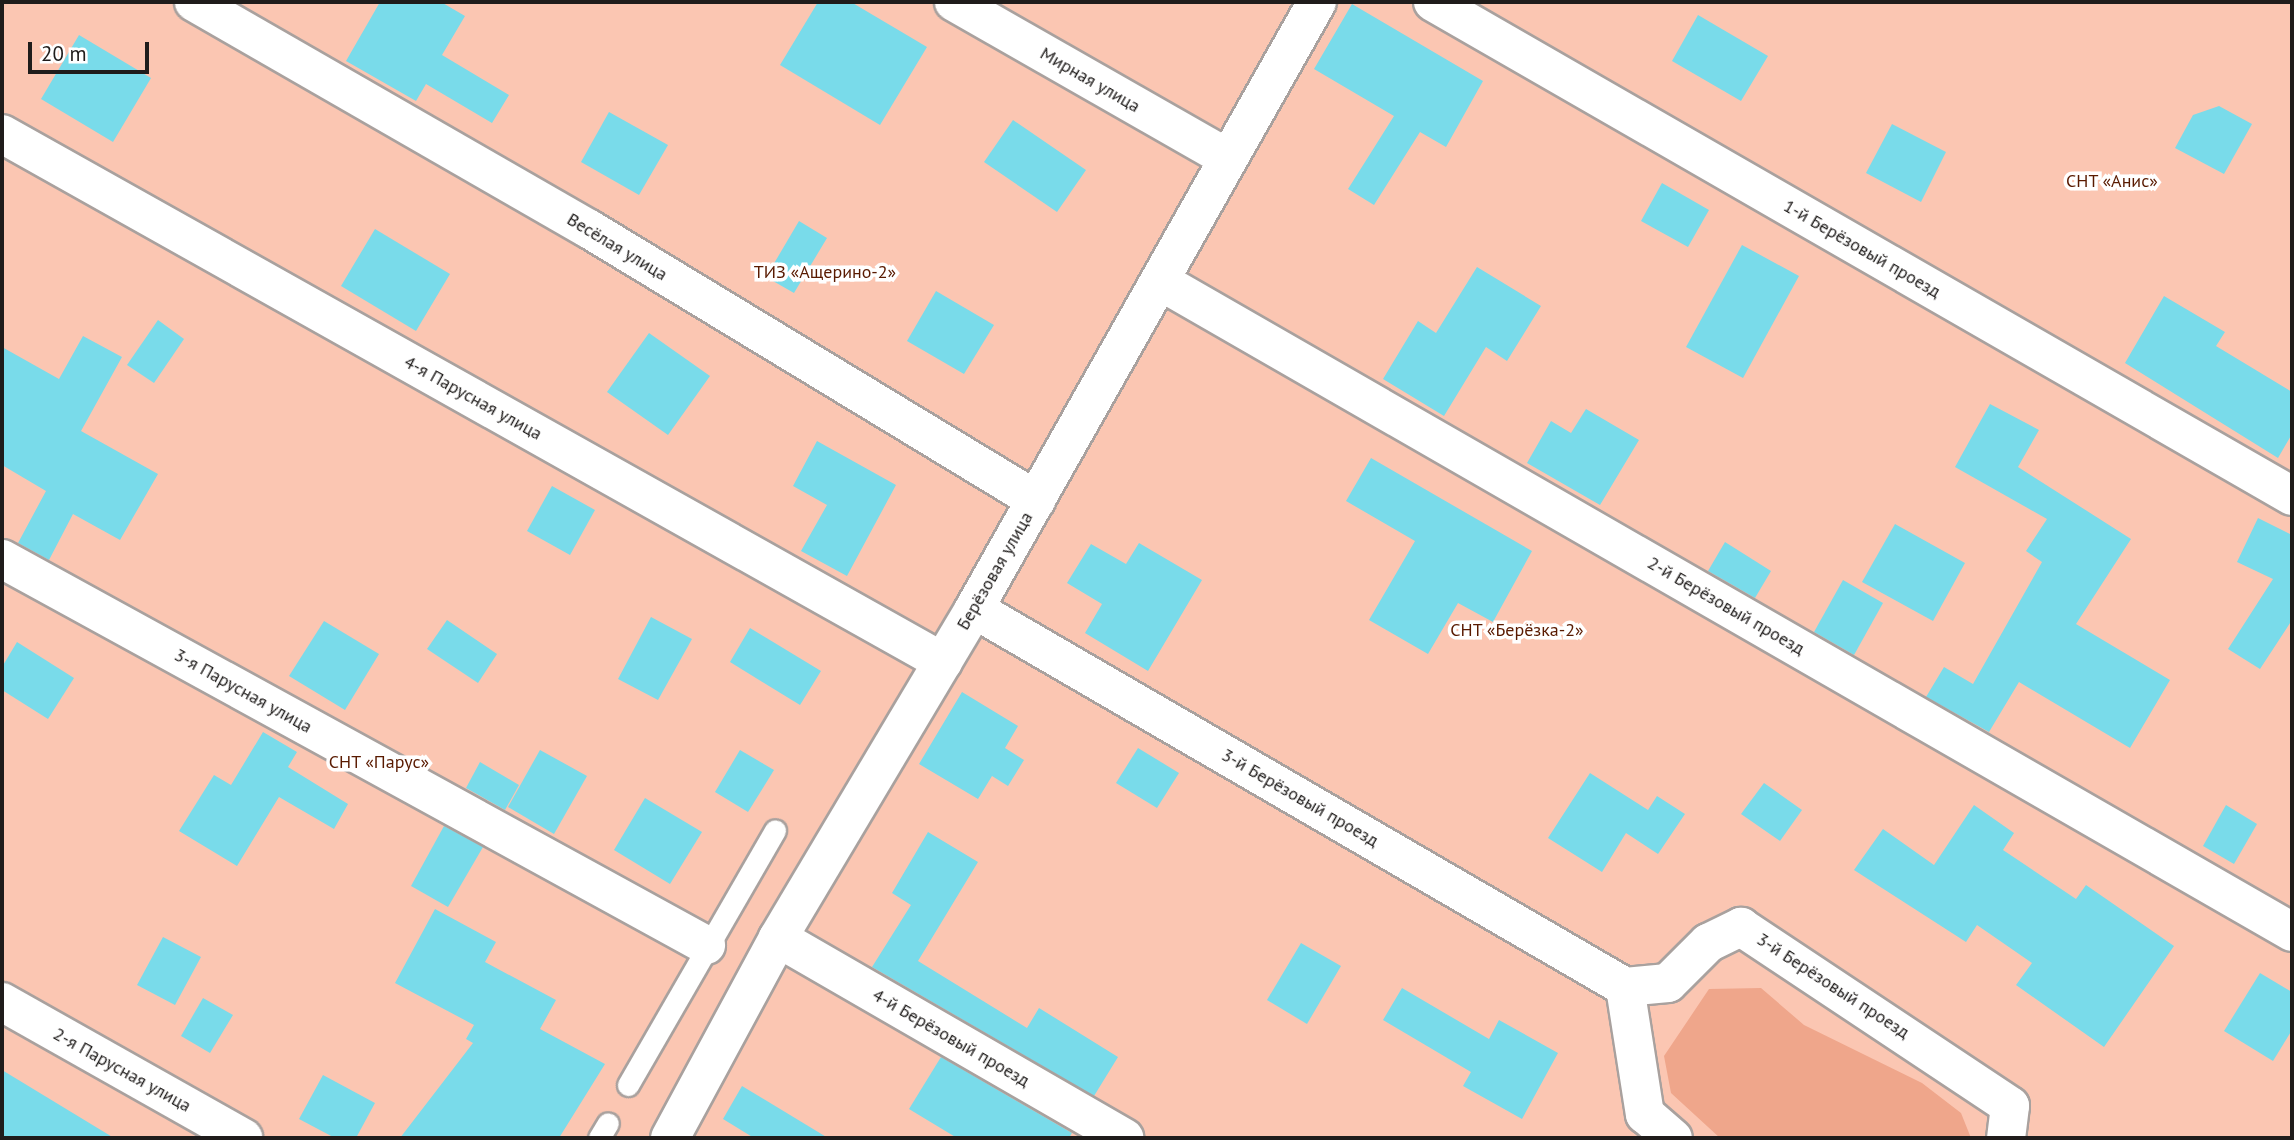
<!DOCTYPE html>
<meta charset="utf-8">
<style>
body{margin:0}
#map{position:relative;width:2294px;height:1140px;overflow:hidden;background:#f9f0ed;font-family:"PT Sans",sans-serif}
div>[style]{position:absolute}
.green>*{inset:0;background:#fbc6b2}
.water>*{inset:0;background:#efa68b}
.building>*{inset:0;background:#79dbea}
.roads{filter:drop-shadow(2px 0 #a9a19e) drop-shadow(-2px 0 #a9a19e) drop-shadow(0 2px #a9a19e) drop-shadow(0 -2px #a9a19e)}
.service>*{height:21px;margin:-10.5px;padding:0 10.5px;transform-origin:10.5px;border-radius:10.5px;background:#fff}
.minor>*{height:38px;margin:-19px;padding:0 19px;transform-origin:19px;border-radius:19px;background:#fff}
span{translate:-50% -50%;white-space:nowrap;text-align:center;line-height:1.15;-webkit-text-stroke:7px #fff;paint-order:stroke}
.street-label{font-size:18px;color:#1f1c1b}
.park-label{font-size:18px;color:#591a00}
.frame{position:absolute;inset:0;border:4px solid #1f1c1b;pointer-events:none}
.scale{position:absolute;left:28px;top:42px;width:121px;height:32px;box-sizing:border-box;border:4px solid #1f1c1b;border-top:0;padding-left:9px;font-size:21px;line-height:24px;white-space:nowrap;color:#1f1c1b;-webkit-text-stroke:5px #fff;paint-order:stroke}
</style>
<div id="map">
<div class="green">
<div style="clip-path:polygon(2px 2px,2292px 2px,2292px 1138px,2px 1138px)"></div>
</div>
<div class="water">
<div style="clip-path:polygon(1761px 988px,1804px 1025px,1922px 1083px,1961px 1113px,1971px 1138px,1720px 1138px,1671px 1093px,1664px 1056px,1709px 989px)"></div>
</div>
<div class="building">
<div style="clip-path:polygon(380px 2px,441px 2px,465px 16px,442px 55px,509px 95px,492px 123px,426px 84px,416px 101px,346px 61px)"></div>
<div style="clip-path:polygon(818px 2px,851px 2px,927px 47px,880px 125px,780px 65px)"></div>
<div style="clip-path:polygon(1352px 4px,1483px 81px,1446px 147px,1420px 132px,1374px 205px,1348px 189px,1394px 116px,1314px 69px)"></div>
<div style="clip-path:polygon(1698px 15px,1768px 56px,1741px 101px,1672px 61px)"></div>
<div style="clip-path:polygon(79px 35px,151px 78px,113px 142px,41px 99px)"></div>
<div style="clip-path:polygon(2219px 106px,2252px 124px,2224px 174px,2175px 148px,2193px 115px)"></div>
<div style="clip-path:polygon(609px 112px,668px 145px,639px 195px,581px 162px)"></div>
<div style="clip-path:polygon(1013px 120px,1086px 170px,1057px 212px,984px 162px)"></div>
<div style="clip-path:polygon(1892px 124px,1946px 152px,1921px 202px,1866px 173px)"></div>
<div style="clip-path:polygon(1662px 183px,1709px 210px,1688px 247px,1641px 221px)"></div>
<div style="clip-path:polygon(799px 221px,827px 238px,794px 293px,766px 277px)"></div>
<div style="clip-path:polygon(375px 229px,450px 274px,416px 331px,341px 286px)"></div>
<div style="clip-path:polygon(1742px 245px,1799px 276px,1743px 378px,1686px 347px)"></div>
<div style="clip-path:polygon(1477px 267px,1541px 306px,1507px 361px,1486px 347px,1444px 416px,1383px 379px,1418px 321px,1436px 333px)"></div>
<div style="clip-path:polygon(936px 291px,994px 325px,964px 374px,907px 341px)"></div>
<div style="clip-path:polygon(2164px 296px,2225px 332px,2216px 346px,2292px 392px,2292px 434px,2278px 458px,2125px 363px)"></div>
<div style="clip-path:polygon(158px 320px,184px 339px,154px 383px,127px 365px)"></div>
<div style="clip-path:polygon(649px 333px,710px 376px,668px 435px,607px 392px)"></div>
<div style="clip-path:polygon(83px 336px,122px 357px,81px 431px,158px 474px,120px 540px,73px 514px,49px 560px,18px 543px,46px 491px,2px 465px,2px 347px,59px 379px)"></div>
<div style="clip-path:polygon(1990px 404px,2039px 430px,2018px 467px,2131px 539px,2076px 624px,2170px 680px,2130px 748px,2019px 682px,1989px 732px,1926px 697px,1944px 667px,1973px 684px,2042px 562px,2026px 551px,2047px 519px,1955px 467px)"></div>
<div style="clip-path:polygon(1586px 409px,1639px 440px,1600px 505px,1527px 463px,1551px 421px,1571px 433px)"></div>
<div style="clip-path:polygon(817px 441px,896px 485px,847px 576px,801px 551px,827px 505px,793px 486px)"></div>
<div style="clip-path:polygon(1371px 458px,1532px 551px,1493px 622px,1458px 603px,1428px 654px,1369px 620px,1415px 541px,1346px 501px)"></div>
<div style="clip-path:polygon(552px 486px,595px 510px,570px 555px,527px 531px)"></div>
<div style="clip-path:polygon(2258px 518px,2292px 535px,2292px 620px,2260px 669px,2228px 649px,2273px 579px,2237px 562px)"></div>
<div style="clip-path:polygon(1895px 524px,1965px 563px,1933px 621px,1862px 582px)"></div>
<div style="clip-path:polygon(1725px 542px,1771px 571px,1755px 598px,1708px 571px)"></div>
<div style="clip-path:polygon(1139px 543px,1202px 580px,1148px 671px,1085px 633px,1102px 604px,1067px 583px,1091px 544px,1126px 564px)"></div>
<div style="clip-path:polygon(1843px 580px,1883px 603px,1854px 655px,1814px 632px)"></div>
<div style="clip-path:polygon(651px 617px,692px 639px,658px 700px,618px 679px)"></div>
<div style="clip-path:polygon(447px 620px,497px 654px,478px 683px,427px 649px)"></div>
<div style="clip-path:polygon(324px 621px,379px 654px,345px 710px,289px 676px)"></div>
<div style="clip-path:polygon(750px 628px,821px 671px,800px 705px,730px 662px)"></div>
<div style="clip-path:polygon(17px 642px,74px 678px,48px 719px,2px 690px,2px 667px)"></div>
<div style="clip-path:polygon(962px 692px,1018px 726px,1005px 748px,1024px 760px,1008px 786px,992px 776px,978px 799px,919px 764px)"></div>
<div style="clip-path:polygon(263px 732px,297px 752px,288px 767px,348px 804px,334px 829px,279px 797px,237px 866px,179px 831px,214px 775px,231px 785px)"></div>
<div style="clip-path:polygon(1138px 748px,1179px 773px,1157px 808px,1116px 783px)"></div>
<div style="clip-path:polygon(540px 750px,587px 776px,554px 834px,508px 807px)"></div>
<div style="clip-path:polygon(740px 750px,774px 770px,748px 812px,715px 792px)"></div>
<div style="clip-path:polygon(480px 762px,519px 785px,505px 810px,466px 788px)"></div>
<div style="clip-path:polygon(1590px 773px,1648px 810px,1657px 796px,1685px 814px,1658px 854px,1626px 833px,1602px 872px,1548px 838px)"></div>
<div style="clip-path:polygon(1764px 783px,1802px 810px,1780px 841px,1741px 814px)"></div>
<div style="clip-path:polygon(645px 798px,702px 832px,670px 884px,614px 850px)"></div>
<div style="clip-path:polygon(1974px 805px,2014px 833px,2003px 850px,2076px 899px,2086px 885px,2174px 946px,2104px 1047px,2016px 985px,2032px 963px,1977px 925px,1966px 942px,1854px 870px,1883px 829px,1934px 865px)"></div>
<div style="clip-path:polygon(2226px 805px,2257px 824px,2234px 864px,2203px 846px)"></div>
<div style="clip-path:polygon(444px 826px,483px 847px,448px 907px,411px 886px)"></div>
<div style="clip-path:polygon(928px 832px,978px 862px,918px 961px,1027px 1028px,1039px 1008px,1118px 1057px,1094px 1096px,872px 967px,911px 905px,892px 893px)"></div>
<div style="clip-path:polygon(435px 909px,496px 942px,485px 962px,556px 1000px,540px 1029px,605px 1064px,559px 1138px,400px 1138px,473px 1043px,466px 1039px,474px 1025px,395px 983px)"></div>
<div style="clip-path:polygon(163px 937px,201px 957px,175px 1005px,137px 985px)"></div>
<div style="clip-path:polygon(1301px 943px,1341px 966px,1307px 1024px,1267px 1000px)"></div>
<div style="clip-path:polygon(2260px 973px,2292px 992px,2292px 1030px,2273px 1061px,2224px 1031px)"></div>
<div style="clip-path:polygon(1402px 988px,1489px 1039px,1499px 1020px,1558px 1053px,1522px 1119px,1463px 1086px,1471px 1072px,1383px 1020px)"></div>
<div style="clip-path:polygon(203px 998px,233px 1015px,210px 1053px,181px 1036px)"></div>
<div style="clip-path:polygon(941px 1057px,1072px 1133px,1069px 1138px,957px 1138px,909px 1109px)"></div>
<div style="clip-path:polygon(2px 1070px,114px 1138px,2px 1138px)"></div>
<div style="clip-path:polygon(323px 1075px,375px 1103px,356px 1138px,335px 1138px,299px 1119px)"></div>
<div style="clip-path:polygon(742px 1086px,828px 1138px,754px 1138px,723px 1119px)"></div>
</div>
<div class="roads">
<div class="service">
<div style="left:628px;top:1085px;width:294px;rotate:-60deg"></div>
<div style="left:599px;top:1138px;width:17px;rotate:-59deg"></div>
</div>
<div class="minor">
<div style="left:194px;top:2px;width:456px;rotate:29.9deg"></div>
<div style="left:589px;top:229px;width:523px;rotate:31.23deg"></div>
<div style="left:954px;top:2px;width:314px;rotate:29.7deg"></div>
<div style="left:1433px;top:2px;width:991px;rotate:29.9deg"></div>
<div style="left:2px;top:134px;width:1079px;rotate:29.3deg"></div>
<div style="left:1160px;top:281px;width:1306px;rotate:29.9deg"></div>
<div style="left:2px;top:559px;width:803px;rotate:28.74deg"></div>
<div style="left:974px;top:609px;width:753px;rotate:30.14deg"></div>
<div style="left:1625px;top:987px;width:43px;rotate:-5.3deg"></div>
<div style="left:1668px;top:983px;width:57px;rotate:-45deg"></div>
<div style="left:1708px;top:943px;width:37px;rotate:-26deg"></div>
<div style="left:1741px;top:927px;width:323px;rotate:33.6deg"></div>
<div style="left:2010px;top:1106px;width:32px;rotate:97deg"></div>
<div style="left:778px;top:938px;width:400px;rotate:30deg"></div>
<div style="left:1625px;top:987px;width:129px;rotate:81.1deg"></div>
<div style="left:1645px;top:1114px;width:37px;rotate:41deg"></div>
<div style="left:2px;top:1002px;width:277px;rotate:29.4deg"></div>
<div style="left:670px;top:1138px;width:227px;rotate:-61.6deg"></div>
<div style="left:778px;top:938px;width:383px;rotate:-59.2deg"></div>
<div style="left:974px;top:609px;width:697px;rotate:-60.53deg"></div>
</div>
</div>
<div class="street-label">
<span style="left:1090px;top:80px;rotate:30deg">Мирная улица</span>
<span style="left:617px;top:247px;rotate:31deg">Весёлая улица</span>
<span style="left:1862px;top:249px;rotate:30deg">1-й Берёзовый проезд</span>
<span style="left:473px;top:398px;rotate:29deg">4-я Парусная улица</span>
<span style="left:995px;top:571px;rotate:-60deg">Берёзовая улица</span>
<span style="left:1726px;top:606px;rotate:30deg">2-й Берёзовый проезд</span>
<span style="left:243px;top:691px;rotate:29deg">3-я Парусная улица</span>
<span style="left:1300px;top:798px;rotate:30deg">3-й Берёзовый проезд</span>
<span style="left:1833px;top:986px;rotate:33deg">3-й Берёзовый проезд</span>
<span style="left:951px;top:1038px;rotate:30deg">4-й Берёзовый проезд</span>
<span style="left:122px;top:1070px;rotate:29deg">2-я Парусная улица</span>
</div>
<div class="park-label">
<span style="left:2112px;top:181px">СНТ «Анис»</span>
<span style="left:825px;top:272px">ТИЗ «Ащерино-2»</span>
<span style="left:1517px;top:630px">СНТ «Берёзка-2»</span>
<span style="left:379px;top:762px">СНТ «Парус»</span>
</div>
<div class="frame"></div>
<div class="scale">20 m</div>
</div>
